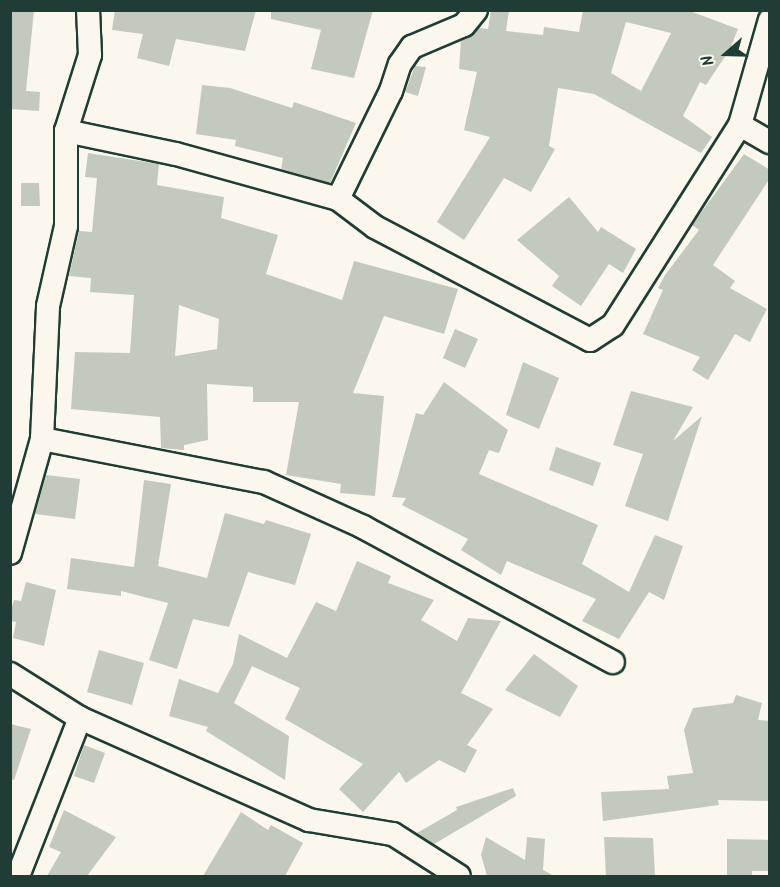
<!DOCTYPE html>
<style>
body{margin:0}
#map{position:relative;width:780px;height:887px;overflow:hidden;background:#fbf7ec;font-family:Kalam,sans-serif}
div>[style]{position:absolute}
.building>*{inset:0;background:#c4c9be}
.roads{filter:drop-shadow(2px 0 #1f3d34) drop-shadow(-2px 0 #1f3d34) drop-shadow(0 2px #1f3d34) drop-shadow(0 -2px #1f3d34)}
.street>*{height:22px;margin:-11px;padding:0 11px;transform-origin:11px;border-radius:11px;background:#fbf7ec}
span{translate:-50% -50%;white-space:nowrap;text-align:center;line-height:1.15;-webkit-text-stroke:4.5px #fbf7ec;paint-order:stroke}
.frame{position:absolute;inset:0;border:12px solid #1f3d34;pointer-events:none}
.north{position:absolute;left:696px;top:24px;width:60px;height:60px;-webkit-text-stroke:4px #fbf7ec;paint-order:stroke;rotate:250deg;font-size:16px;font-weight:700;line-height:24px;text-align:center;color:#1f3d34}
.north::after{content:'';display:block;margin:auto;width:21px;height:27px;background:#1f3d34;clip-path:polygon(50% 0,100% 100%,50% 72%,0 100%)}
</style>
<div id="map">
<div class="building">
<div style="clip-path:polygon(10px 10px,34px 10px,26px 91px,40px 92px,39px 111px,10px 109px)"></div>
<div style="clip-path:polygon(115px 10px,256px 10px,245px 51px,176px 39px,169px 66px,137px 58px,143px 34px,112px 30px)"></div>
<div style="clip-path:polygon(271px 10px,373px 10px,354px 78px,311px 69px,321px 30px,271px 19px)"></div>
<div style="clip-path:polygon(evenodd,491px 10px,509px 10px,506px 31px,543px 35px,544px 27px,579px 32px,583px 10px,687px 10px,738px 29px,730px 49px,706px 85px,700px 82px,683px 116px,712px 137px,701px 153px,594px 94px,558px 88px,549px 146px,555px 149px,531px 192px,504px 178px,464px 240px,437px 222px,490px 137px,464px 130px,477px 72px,459px 69px,461px 41px,479px 28px,488px 29px,491px 10px,626px 22px,671px 33px,641px 91px,611px 73px,626px 22px)"></div>
<div style="clip-path:polygon(415px 66px,426px 67px,418px 96px,405px 92px)"></div>
<div style="clip-path:polygon(202px 85px,230px 88px,292px 108px,294px 102px,356px 123px,330px 183px,281px 169px,283px 158px,235px 146px,236px 140px,196px 134px)"></div>
<div style="clip-path:polygon(evenodd,88px 153px,159px 164px,157px 185px,224px 197px,221px 218px,278px 235px,266px 274px,342px 300px,354px 261px,458px 289px,444px 334px,384px 316px,353px 393px,384px 396px,375px 496px,340px 493px,341px 484px,286px 475px,299px 402px,253px 402px,253px 387px,207px 384px,208px 440px,184px 445px,184px 450px,161px 448px,160px 417px,71px 409px,75px 352px,130px 353px,134px 295px,90px 292px,91px 278px,69px 276px,79px 231px,92px 232px,97px 178px,85px 177px,88px 153px,179px 305px,219px 319px,217px 349px,175px 356px,179px 305px)"></div>
<div style="clip-path:polygon(744px 154px,770px 170px,770px 178px,713px 265px,735px 281px,730px 288px,767px 309px,750px 342px,735px 334px,708px 380px,692px 370px,700px 357px,643px 334px,663px 290px,658px 288px,665px 275px,699px 230px,692px 225px)"></div>
<div style="clip-path:polygon(21px 183px,39px 183px,40px 206px,21px 206px)"></div>
<div style="clip-path:polygon(569px 197px,598px 232px,601px 227px,636px 249px,623px 273px,609px 264px,581px 306px,552px 286px,559px 276px,517px 240px)"></div>
<div style="clip-path:polygon(455px 329px,478px 339px,465px 368px,443px 358px)"></div>
<div style="clip-path:polygon(523px 362px,559px 378px,539px 429px,506px 415px)"></div>
<div style="clip-path:polygon(444px 382px,508px 430px,499px 453px,489px 450px,479px 474px,598px 525px,582px 564px,629px 592px,655px 535px,683px 546px,664px 600px,649px 592px,619px 639px,582px 621px,596px 599px,507px 561px,501px 575px,461px 550px,468px 539px,402px 505px,406px 498px,392px 497px,416px 413px,423px 415px)"></div>
<div style="clip-path:polygon(631px 391px,693px 407px,673px 441px,702px 416px,668px 521px,625px 506px,643px 454px,613px 445px)"></div>
<div style="clip-path:polygon(556px 447px,601px 463px,593px 486px,549px 470px)"></div>
<div style="clip-path:polygon(46px 475px,80px 479px,75px 519px,35px 514px)"></div>
<div style="clip-path:polygon(144px 480px,171px 484px,158px 566px,207px 578px,225px 513px,264px 524px,266px 520px,311px 534px,295px 585px,248px 572px,229px 627px,193px 619px,177px 669px,149px 660px,168px 603px,121px 591px,121px 596px,67px 589px,71px 558px,134px 567px)"></div>
<div style="clip-path:polygon(357px 561px,391px 576px,388px 583px,434px 600px,421px 620px,457px 641px,468px 618px,501px 621px,461px 693px,493px 709px,467px 745px,477px 750px,465px 773px,439px 760px,406px 783px,399px 772px,363px 812px,339px 789px,363px 764px,285px 719px,300px 688px,252px 666px,234px 703px,289px 736px,285px 780px,206px 731px,208px 727px,169px 716px,179px 679px,218px 693px,233px 664px,239px 634px,287px 658px,316px 602px,336px 611px)"></div>
<div style="clip-path:polygon(26px 582px,56px 590px,44px 646px,13px 638px,16px 622px,10px 621px,10px 613px,14px 600px,21px 601px)"></div>
<div style="clip-path:polygon(99px 650px,144px 663px,132px 705px,87px 692px)"></div>
<div style="clip-path:polygon(534px 654px,578px 686px,560px 717px,505px 690px)"></div>
<div style="clip-path:polygon(736px 695px,762px 703px,758px 720px,770px 721px,770px 801px,718px 800px,719px 805px,603px 821px,601px 792px,669px 789px,667px 776px,693px 773px,684px 730px,693px 708px,733px 703px)"></div>
<div style="clip-path:polygon(10px 724px,31px 729px,14px 780px,10px 779px)"></div>
<div style="clip-path:polygon(84px 745px,105px 753px,94px 783px,74px 776px)"></div>
<div style="clip-path:polygon(513px 788px,516px 796px,434px 844px,417px 833px,457px 810px,456px 807px)"></div>
<div style="clip-path:polygon(64px 810px,116px 837px,87px 876px,47px 876px,61px 852px,49px 847px)"></div>
<div style="clip-path:polygon(241px 812px,268px 830px,271px 825px,303px 843px,285px 876px,203px 876px)"></div>
<div style="clip-path:polygon(486px 837px,525px 860px,527px 837px,545px 839px,543px 870px,554px 876px,487px 876px,481px 855px)"></div>
<div style="clip-path:polygon(604px 837px,653px 838px,655px 876px,606px 876px)"></div>
<div style="clip-path:polygon(727px 839px,770px 840px,770px 871px,752px 871px,752px 876px,727px 876px)"></div>
</div>
<div class="roads">
<div class="street">
<div style="left:740px;top:125px;width:34px;rotate:30deg"></div>
<div style="left:66px;top:131px;width:112px;rotate:11.8deg"></div>
<div style="left:176px;top:154px;width:168px;rotate:15.5deg"></div>
<div style="left:338px;top:199px;width:46px;rotate:37.1deg"></div>
<div style="left:375px;top:227px;width:243px;rotate:27.7deg"></div>
<div style="left:590px;top:340px;width:27px;rotate:-33deg"></div>
<div style="left:613px;top:325px;width:237px;rotate:-57.6deg"></div>
<div style="left:740px;top:125px;width:109px;rotate:-74.1deg"></div>
<div style="left:338px;top:199px;width:120px;rotate:-63.9deg"></div>
<div style="left:391px;top:91px;width:28px;rotate:-72deg"></div>
<div style="left:400px;top:64px;width:21px;rotate:-55deg"></div>
<div style="left:412px;top:47px;width:56px;rotate:-22.9deg"></div>
<div style="left:464px;top:25px;width:19px;rotate:-51deg"></div>
<div style="left:42px;top:439px;width:226px;rotate:11deg"></div>
<div style="left:264px;top:482px;width:109px;rotate:24.4deg"></div>
<div style="left:363px;top:527px;width:284px;rotate:28.4deg"></div>
<div style="left:10px;top:553px;width:118px;rotate:-74.3deg"></div>
<div style="left:42px;top:439px;width:133px;rotate:-87.4deg"></div>
<div style="left:48px;top:306px;width:82px;rotate:-77.3deg"></div>
<div style="left:66px;top:226px;width:95px;rotate:-90deg"></div>
<div style="left:66px;top:131px;width:80px;rotate:-72.5deg"></div>
<div style="left:90px;top:55px;width:45px;rotate:-92.5deg"></div>
<div style="left:10px;top:674px;width:83px;rotate:32.2deg"></div>
<div style="left:80px;top:718px;width:251px;rotate:24deg"></div>
<div style="left:309px;top:820px;width:85px;rotate:9.5deg"></div>
<div style="left:393px;top:834px;width:78px;rotate:32.5deg"></div>
<div style="left:18px;top:876px;width:170px;rotate:-68.6deg"></div>
</div>
</div>
<div class="frame"></div>
<div class="north">N</div>
</div>
